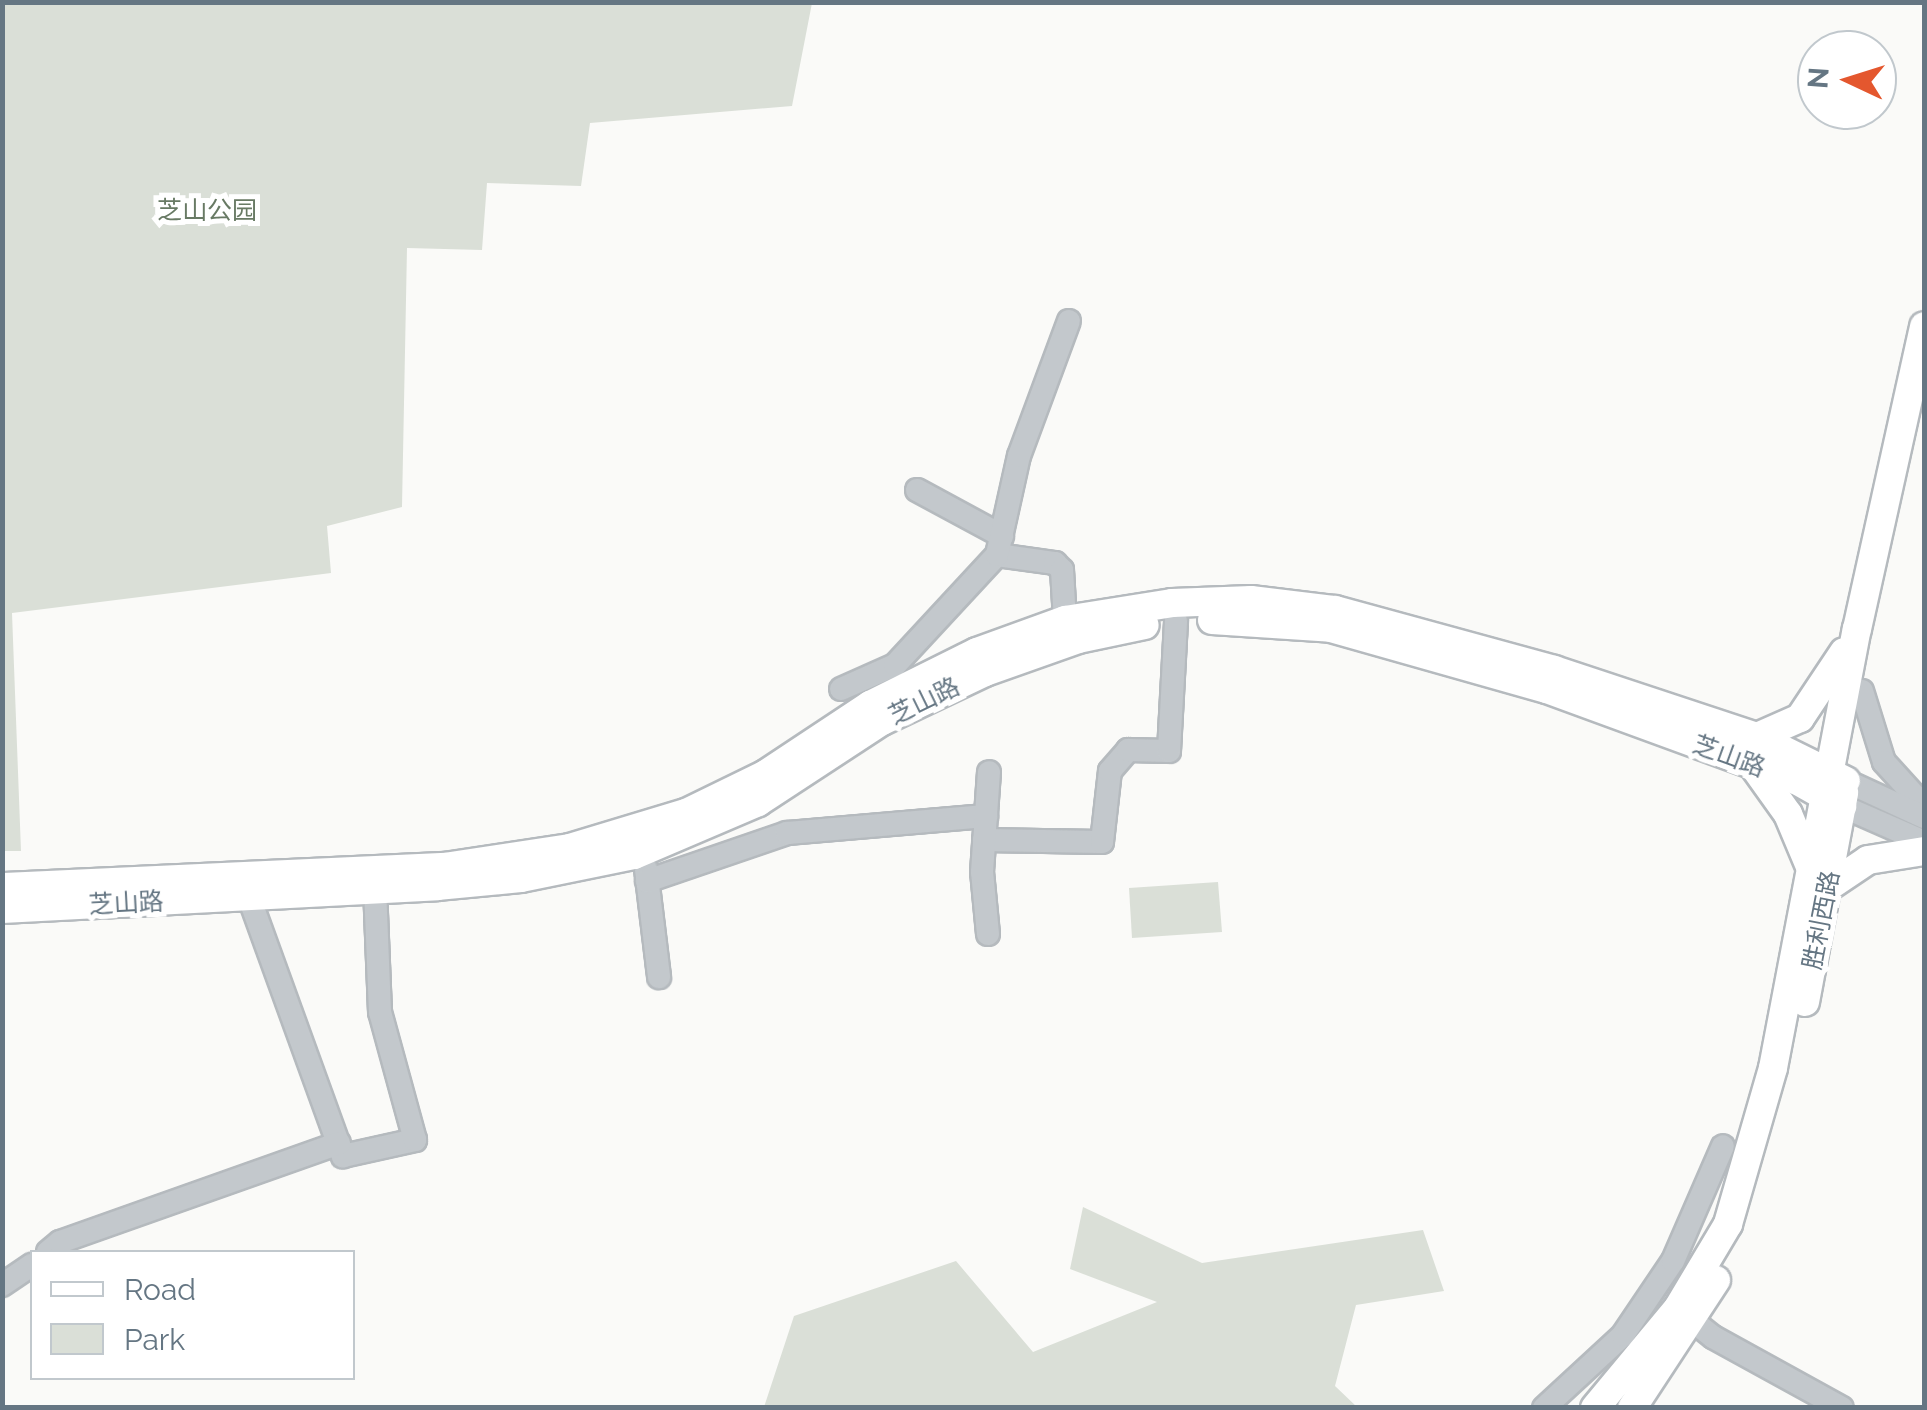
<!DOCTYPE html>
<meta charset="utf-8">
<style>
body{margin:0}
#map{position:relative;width:1927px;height:1410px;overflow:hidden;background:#fafaf8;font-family:Raleway,"Noto Sans SC",sans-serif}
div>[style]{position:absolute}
.green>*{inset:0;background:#dadfd7}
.roads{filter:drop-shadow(2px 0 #b5babe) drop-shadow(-2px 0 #b5babe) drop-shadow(0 2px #b5babe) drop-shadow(0 -2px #b5babe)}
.minor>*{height:22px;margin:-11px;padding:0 11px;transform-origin:11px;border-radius:11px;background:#c3c8cc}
.major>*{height:28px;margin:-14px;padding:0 14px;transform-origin:14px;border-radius:14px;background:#fff}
span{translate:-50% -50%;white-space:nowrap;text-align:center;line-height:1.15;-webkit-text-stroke:10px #fff;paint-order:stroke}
.park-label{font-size:25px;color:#687a64}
.street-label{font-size:25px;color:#657683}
.frame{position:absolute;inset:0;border:5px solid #657683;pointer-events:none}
.legend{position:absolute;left:30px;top:1250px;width:325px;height:130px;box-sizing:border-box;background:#fff;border:2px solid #c1c8cd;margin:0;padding:12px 18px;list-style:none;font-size:30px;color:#657683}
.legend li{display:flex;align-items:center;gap:20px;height:50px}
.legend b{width:50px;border:2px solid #c1c8cd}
.north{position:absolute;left:1797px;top:30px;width:100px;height:100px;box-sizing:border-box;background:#fff;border:2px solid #c1c8cd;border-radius:50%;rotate:274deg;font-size:28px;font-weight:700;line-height:40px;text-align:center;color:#657683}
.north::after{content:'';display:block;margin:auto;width:35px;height:45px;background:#e4572e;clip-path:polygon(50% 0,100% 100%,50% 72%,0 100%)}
</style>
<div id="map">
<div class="green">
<div style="clip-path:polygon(2px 3px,812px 3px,792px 106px,590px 123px,581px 186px,487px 183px,482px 250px,407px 248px,402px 507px,327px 526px,331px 573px,12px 613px,21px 851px,3px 851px)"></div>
<div style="clip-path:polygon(1218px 882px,1222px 932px,1132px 938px,1129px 888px)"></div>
<div style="clip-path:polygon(1083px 1207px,1202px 1263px,1423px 1230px,1444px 1291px,1356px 1305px,1335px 1386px,1357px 1407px,764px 1407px,794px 1316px,956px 1261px,1033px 1352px,1157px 1302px,1070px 1269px)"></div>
</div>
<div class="roads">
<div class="minor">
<div style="left:917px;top:490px;width:97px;rotate:28.4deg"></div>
<div style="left:997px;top:555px;width:59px;rotate:7.9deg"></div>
<div style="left:1055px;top:563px;width:10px;rotate:45deg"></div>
<div style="left:1062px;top:570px;width:50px;rotate:86.6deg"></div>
<div style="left:841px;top:689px;width:59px;rotate:-24deg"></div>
<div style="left:895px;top:665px;width:150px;rotate:-47.2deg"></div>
<div style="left:997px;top:555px;width:101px;rotate:-77.5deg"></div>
<div style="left:1019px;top:456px;width:144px;rotate:-69.7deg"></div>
<div style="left:1862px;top:691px;width:74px;rotate:72.8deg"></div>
<div style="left:1884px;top:762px;width:59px;rotate:47.7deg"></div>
<div style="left:1846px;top:781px;width:86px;rotate:24.8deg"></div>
<div style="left:1842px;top:806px;width:90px;rotate:23.7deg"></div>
<div style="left:984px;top:840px;width:118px;rotate:1deg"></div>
<div style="left:1102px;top:842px;width:71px;rotate:-83.6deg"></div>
<div style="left:1110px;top:771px;width:28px;rotate:-49deg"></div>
<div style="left:1128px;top:750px;width:41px;rotate:1.4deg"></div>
<div style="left:1169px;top:751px;width:130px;rotate:-86.9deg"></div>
<div style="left:646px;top:869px;width:109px;rotate:83.1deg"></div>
<div style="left:647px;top:881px;width:148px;rotate:-18.9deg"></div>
<div style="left:787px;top:833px;width:200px;rotate:-4.9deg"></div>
<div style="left:249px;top:897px;width:276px;rotate:70.1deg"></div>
<div style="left:343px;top:1156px;width:74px;rotate:-12.5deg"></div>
<div style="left:415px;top:1140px;width:133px;rotate:-105.3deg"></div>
<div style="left:380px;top:1012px;width:122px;rotate:-92.3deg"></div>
<div style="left:988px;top:934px;width:62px;rotate:-95.5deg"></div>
<div style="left:982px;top:872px;width:100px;rotate:-86deg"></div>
<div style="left:48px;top:1252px;width:16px;rotate:-40deg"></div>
<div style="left:60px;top:1242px;width:296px;rotate:-19.5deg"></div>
<div style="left:2px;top:1285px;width:36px;rotate:-34deg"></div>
<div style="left:1678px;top:1309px;width:45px;rotate:38.7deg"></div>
<div style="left:1713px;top:1337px;width:147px;rotate:28.8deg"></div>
<div style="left:1544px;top:1408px;width:108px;rotate:-42.7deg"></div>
<div style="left:1623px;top:1335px;width:89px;rotate:-56deg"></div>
<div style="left:1673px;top:1261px;width:125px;rotate:-66.5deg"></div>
</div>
<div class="major">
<div style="left:1212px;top:620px;width:119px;rotate:3.8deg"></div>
<div style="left:1331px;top:628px;width:224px;rotate:15.8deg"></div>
<div style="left:1547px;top:689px;width:267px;rotate:20.1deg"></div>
<div style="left:1798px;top:781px;width:51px;rotate:29.6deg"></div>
<div style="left:1757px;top:737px;width:47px;rotate:-23.8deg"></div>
<div style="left:1800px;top:718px;width:79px;rotate:-56.3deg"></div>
<div style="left:1753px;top:765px;width:60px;rotate:54.5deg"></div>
<div style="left:1788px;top:814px;width:60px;rotate:67.3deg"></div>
<div style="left:2px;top:887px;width:442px;rotate:-2.6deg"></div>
<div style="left:444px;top:867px;width:127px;rotate:-8.6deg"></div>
<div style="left:570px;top:848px;width:121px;rotate:-16.8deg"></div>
<div style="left:686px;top:813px;width:89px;rotate:-26deg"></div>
<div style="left:766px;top:774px;width:125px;rotate:-33.6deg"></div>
<div style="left:870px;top:705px;width:119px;rotate:-26.4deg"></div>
<div style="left:977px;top:652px;width:94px;rotate:-20deg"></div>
<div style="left:1065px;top:620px;width:108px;rotate:-9deg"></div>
<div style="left:1172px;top:603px;width:79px;rotate:-2.2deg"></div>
<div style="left:1251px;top:600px;width:85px;rotate:6.8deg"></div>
<div style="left:1335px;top:610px;width:227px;rotate:15.3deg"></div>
<div style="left:1554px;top:670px;width:214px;rotate:18.3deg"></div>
<div style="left:1757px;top:737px;width:99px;rotate:26.3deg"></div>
<div style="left:1828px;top:887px;width:48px;rotate:-34deg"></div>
<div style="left:1868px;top:860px;width:57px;rotate:-9.1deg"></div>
<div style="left:2px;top:909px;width:436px;rotate:-3deg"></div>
<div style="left:437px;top:886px;width:84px;rotate:-5.4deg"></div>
<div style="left:521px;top:878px;width:115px;rotate:-11.5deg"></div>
<div style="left:634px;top:855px;width:135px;rotate:-23.1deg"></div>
<div style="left:758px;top:802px;width:148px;rotate:-33.2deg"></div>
<div style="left:882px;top:721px;width:114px;rotate:-25.4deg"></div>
<div style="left:985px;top:672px;width:99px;rotate:-19.5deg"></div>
<div style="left:1078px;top:639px;width:68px;rotate:-11.8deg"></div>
<div style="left:1805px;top:1002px;width:213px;rotate:-79.4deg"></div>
<div style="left:1595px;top:1408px;width:130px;rotate:-50.3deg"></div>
<div style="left:1678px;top:1308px;width:98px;rotate:-59.2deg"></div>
<div style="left:1728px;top:1224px;width:162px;rotate:-73.9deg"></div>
<div style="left:1773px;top:1068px;width:447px;rotate:-79.2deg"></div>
<div style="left:1857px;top:629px;width:310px;rotate:-77.5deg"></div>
<div style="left:1632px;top:1408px;width:153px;rotate:-56.7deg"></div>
</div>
</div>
<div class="park-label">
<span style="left:207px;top:210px">芝山公园</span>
</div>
<div class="street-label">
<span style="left:924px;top:701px;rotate:-26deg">芝山路</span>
<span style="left:1729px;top:756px;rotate:20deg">芝山路</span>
<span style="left:126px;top:903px;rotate:-3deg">芝山路</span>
<span style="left:1821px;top:920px;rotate:-79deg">胜利西路</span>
</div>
<div class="frame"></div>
<ul class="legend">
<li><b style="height:12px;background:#fff"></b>Road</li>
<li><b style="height:28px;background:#dadfd7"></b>Park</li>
</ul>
<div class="north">N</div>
</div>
